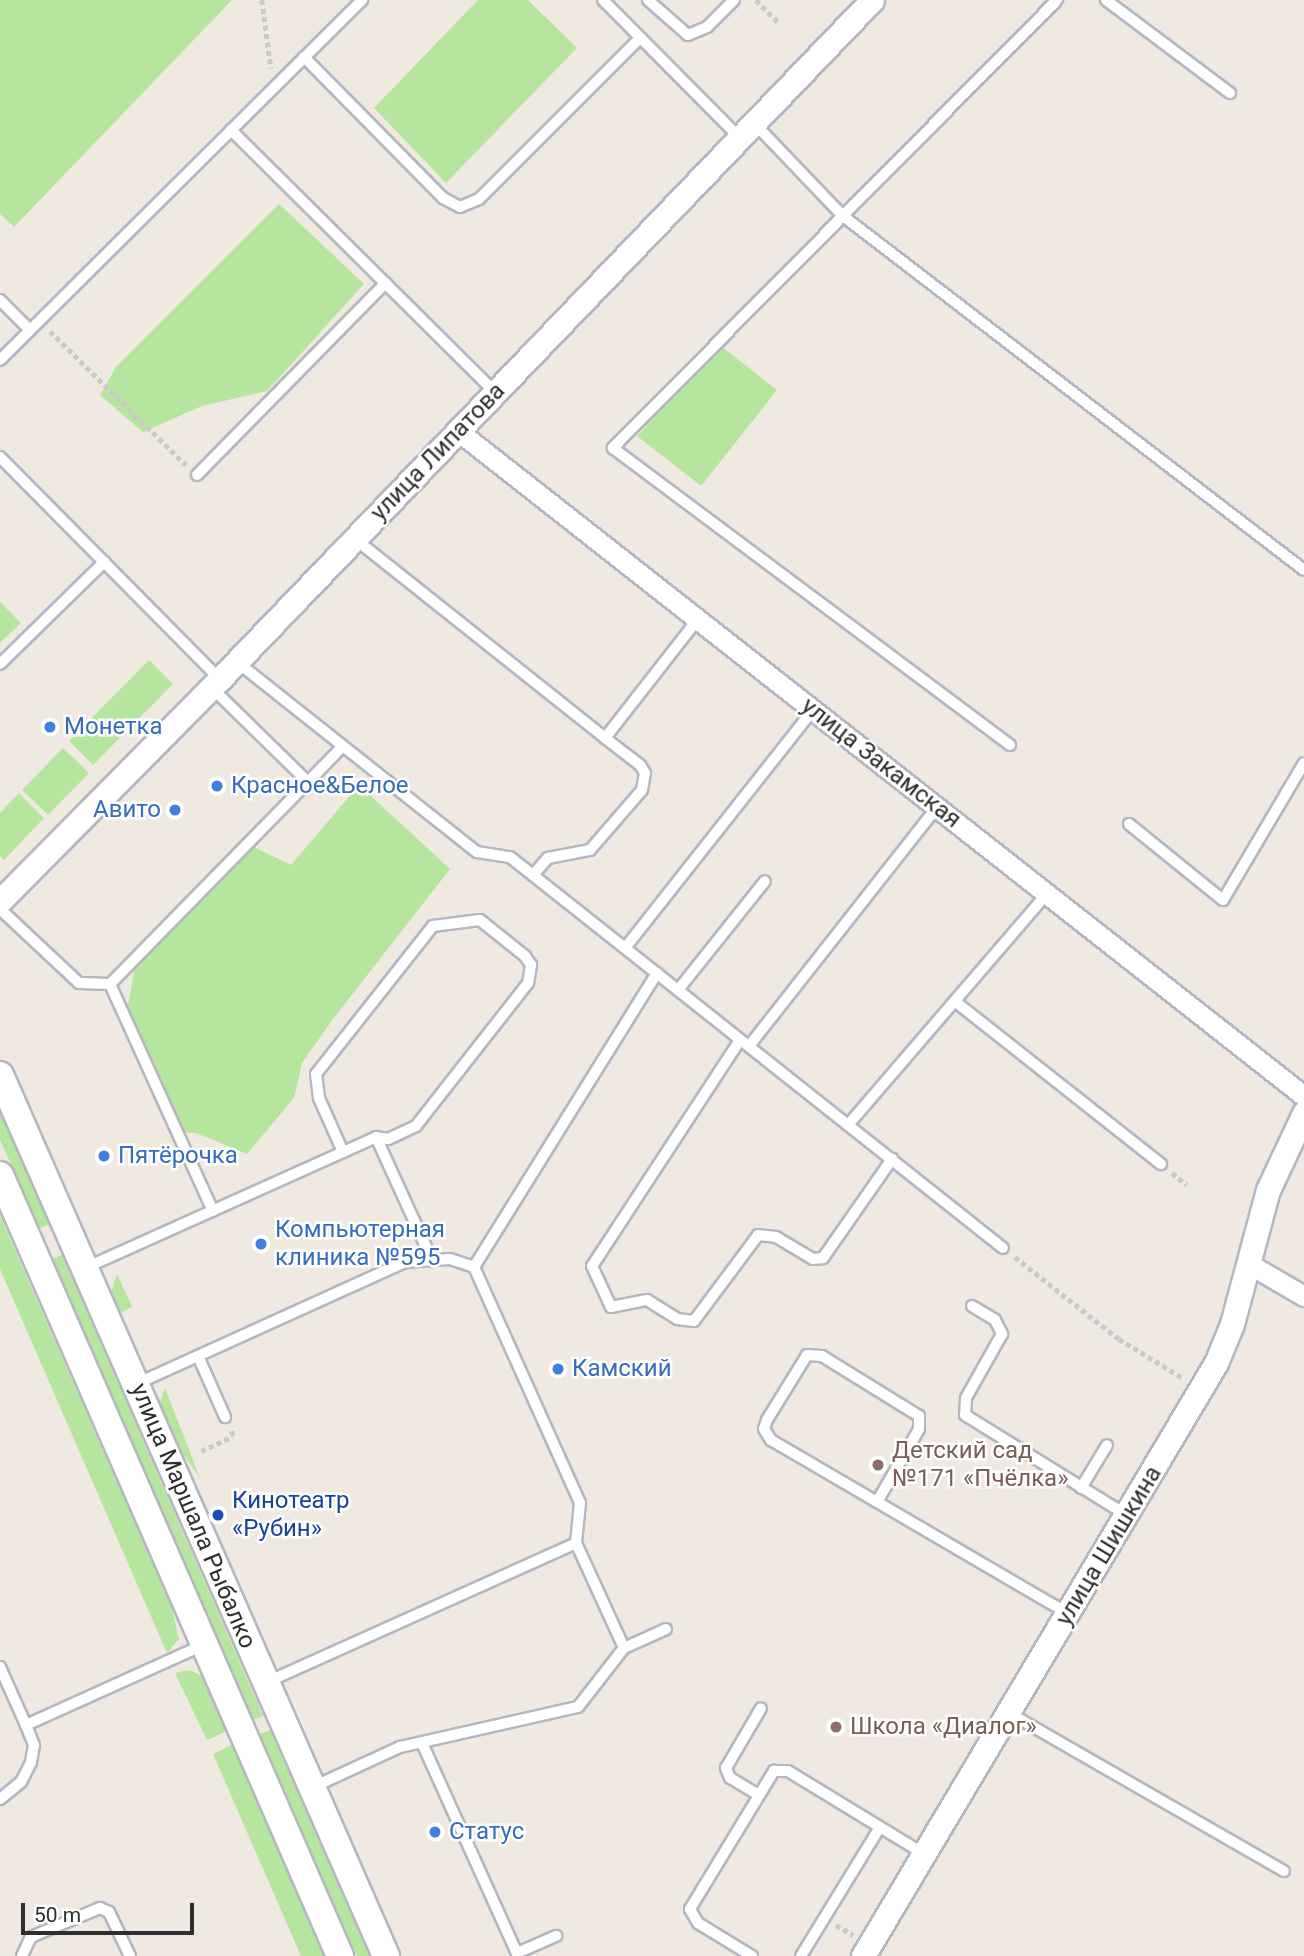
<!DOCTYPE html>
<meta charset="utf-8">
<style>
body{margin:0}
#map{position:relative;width:1304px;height:1956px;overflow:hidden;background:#efe9e1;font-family:Roboto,sans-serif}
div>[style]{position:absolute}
.green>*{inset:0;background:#b6e59e}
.path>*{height:4.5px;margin-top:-2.25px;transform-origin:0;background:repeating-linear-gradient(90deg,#c9c9c9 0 5px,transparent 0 8.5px)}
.roads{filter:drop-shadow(2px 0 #b4b7c1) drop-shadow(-2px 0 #b4b7c1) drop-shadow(0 2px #b4b7c1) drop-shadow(0 -2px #b4b7c1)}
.service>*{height:10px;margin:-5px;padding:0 5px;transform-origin:5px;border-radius:5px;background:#fff}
.minor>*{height:19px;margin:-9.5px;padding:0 9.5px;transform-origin:9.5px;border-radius:9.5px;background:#fff}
.tertiary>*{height:23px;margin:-11.5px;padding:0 11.5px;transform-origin:11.5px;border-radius:11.5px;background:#fff}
.secondary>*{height:26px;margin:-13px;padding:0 13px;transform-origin:13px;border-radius:13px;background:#fff}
.dots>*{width:19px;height:19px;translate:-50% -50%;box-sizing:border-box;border:4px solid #fff;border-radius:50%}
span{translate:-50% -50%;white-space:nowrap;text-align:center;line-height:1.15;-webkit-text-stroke:5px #fff;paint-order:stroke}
.street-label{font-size:24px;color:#2e2e2e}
.shop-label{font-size:24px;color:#366cbe}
.left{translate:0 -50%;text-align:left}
.right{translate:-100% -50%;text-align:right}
.education-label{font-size:24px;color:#785e54}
.transit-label{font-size:24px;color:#164399}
.scale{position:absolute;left:21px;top:1903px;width:173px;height:32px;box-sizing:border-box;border:4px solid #2e2e2e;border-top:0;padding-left:9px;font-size:21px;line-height:24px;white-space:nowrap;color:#2e2e2e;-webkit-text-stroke:5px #fff;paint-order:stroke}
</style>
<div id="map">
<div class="green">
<div style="clip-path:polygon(0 0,232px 0,14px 227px,0 214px)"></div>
<div style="clip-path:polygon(478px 0,528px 0,577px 48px,446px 183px,374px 108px)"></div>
<div style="clip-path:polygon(279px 204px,364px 284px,267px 391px,202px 406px,143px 432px,100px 395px,116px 367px)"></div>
<div style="clip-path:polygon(721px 346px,777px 390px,701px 486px,637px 436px)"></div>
<div style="clip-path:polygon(0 602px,21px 623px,0 643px)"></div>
<div style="clip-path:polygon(149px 660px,173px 684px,93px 765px,69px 741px)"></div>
<div style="clip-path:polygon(63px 748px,89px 773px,48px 815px,22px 790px)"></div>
<div style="clip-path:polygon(359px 785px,450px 869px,333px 1019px,302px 1063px,294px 1098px,247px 1154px,196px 1133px,169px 1132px,127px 1011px,137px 955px,250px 845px,291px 865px)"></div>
<div style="clip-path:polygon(19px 793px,44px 818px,4px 860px,0 856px,0 813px)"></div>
<div style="clip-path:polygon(0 1111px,51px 1224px,40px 1228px,0 1140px)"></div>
<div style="clip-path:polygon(0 1216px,172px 1608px,179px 1639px,167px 1653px,0 1269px)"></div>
<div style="clip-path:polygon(62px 1255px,263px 1716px,253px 1720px,52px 1259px)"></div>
<div style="clip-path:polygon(117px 1274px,132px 1307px,120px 1313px,111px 1292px)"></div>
<div style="clip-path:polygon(165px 1388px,200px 1478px,178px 1447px,159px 1405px)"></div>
<div style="clip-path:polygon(190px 1670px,202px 1676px,227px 1731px,207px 1740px,175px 1673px)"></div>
<div style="clip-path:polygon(270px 1730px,369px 1956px,357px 1956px,260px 1734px)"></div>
<div style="clip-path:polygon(234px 1744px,325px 1956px,301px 1956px,213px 1754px)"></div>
</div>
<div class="path">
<div style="left:262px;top:0;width:69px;rotate:82.5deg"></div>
<div style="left:756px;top:0;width:31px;rotate:45deg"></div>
<div style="left:50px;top:331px;width:191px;rotate:44.6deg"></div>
<div style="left:1172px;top:1173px;width:19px;rotate:39deg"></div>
<div style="left:1015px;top:1257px;width:132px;rotate:38.3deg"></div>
<div style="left:1119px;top:1339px;width:75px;rotate:31.4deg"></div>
<div style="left:201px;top:1451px;width:35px;rotate:-25deg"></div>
<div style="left:233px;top:1436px;width:5px;rotate:-112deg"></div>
<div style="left:836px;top:1925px;width:20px;rotate:30deg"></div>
</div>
<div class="roads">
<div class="service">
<div style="left:603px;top:0;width:194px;rotate:45.2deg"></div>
<div style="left:648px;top:0;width:53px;rotate:41.2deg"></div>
<div style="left:688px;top:35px;width:21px;rotate:-23deg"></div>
<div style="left:707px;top:27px;width:38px;rotate:-45deg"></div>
<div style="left:1106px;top:0;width:155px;rotate:36.9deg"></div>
<div style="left:304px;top:57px;width:198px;rotate:45.4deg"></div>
<div style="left:443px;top:198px;width:19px;rotate:28deg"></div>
<div style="left:460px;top:207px;width:21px;rotate:-23deg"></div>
<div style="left:479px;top:199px;width:228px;rotate:-45deg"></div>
<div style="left:754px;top:123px;width:129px;rotate:46.3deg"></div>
<div style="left:843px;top:216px;width:581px;rotate:37.52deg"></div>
<div style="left:231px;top:130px;width:372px;rotate:44.8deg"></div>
<div style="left:0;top:300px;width:42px;rotate:45deg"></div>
<div style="left:0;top:360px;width:511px;rotate:-44.84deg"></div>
<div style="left:0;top:457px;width:313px;rotate:45.3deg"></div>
<div style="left:197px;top:475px;width:269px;rotate:-45.5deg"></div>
<div style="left:355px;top:539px;width:320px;rotate:38.5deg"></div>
<div style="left:605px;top:738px;width:151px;rotate:-52deg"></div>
<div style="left:237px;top:662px;width:306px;rotate:38.4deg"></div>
<div style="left:477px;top:852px;width:33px;rotate:9deg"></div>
<div style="left:510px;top:857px;width:629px;rotate:38.42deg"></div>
<div style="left:0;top:664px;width:146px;rotate:-44.4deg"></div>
<div style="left:212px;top:688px;width:134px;rotate:44.4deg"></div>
<div style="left:308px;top:782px;width:283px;rotate:134.4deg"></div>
<div style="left:110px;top:984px;width:249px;rotate:65.6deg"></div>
<div style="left:1010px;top:745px;width:496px;rotate:-143.2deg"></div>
<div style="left:613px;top:448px;width:631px;rotate:-45.26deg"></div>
<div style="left:308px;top:782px;width:50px;rotate:-45.8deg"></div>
<div style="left:1129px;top:824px;width:121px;rotate:39deg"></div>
<div style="left:1223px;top:900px;width:159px;rotate:-59.4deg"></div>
<div style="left:533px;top:875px;width:23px;rotate:-49deg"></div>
<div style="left:548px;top:858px;width:43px;rotate:-10.8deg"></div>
<div style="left:590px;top:850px;width:79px;rotate:-49.1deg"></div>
<div style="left:642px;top:790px;width:17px;rotate:-80deg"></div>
<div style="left:645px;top:773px;width:9px;rotate:-122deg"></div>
<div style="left:640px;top:765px;width:44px;rotate:-142.4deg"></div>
<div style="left:0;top:909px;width:108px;rotate:43.1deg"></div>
<div style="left:79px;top:983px;width:31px;rotate:2deg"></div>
<div style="left:625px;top:948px;width:303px;rotate:-51.7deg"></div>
<div style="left:657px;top:973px;width:346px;rotate:121.9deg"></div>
<div style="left:474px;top:1267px;width:259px;rotate:65.8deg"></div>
<div style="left:580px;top:1503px;width:40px;rotate:95.7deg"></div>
<div style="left:576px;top:1543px;width:115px;rotate:65.4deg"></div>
<div style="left:624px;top:1648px;width:46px;rotate:-24.3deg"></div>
<div style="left:678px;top:990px;width:139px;rotate:-51.4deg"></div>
<div style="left:957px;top:1003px;width:260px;rotate:38.3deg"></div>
<div style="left:740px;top:1040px;width:270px;rotate:123.2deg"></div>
<div style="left:592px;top:1266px;width:45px;rotate:65.1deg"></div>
<div style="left:611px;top:1307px;width:37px;rotate:-11deg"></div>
<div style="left:647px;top:1300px;width:36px;rotate:32deg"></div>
<div style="left:677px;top:1319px;width:17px;rotate:7deg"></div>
<div style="left:694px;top:1321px;width:107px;rotate:-53.3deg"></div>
<div style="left:758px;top:1235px;width:18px;rotate:6deg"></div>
<div style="left:776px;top:1237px;width:43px;rotate:30.7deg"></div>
<div style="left:813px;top:1259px;width:10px;rotate:-6deg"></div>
<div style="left:823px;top:1258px;width:121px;rotate:-55.1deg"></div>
<div style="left:749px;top:1046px;width:304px;rotate:-51.8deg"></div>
<div style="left:848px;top:1125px;width:305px;rotate:-49.3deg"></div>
<div style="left:343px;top:1152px;width:59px;rotate:-114deg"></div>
<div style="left:319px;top:1098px;width:24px;rotate:-97deg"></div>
<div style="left:316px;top:1074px;width:189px;rotate:-51.7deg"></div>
<div style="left:433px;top:926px;width:47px;rotate:-7.3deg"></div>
<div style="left:480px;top:920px;width:58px;rotate:38.7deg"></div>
<div style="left:525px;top:956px;width:11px;rotate:56deg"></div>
<div style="left:531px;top:965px;width:18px;rotate:99deg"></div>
<div style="left:528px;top:983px;width:182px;rotate:128.1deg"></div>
<div style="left:416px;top:1126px;width:31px;rotate:155deg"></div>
<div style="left:388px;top:1139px;width:12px;rotate:-171deg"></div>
<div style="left:85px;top:1268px;width:319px;rotate:-24.2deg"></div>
<div style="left:376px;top:1137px;width:135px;rotate:65.5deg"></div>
<div style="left:972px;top:1306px;width:27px;rotate:31deg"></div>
<div style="left:995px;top:1320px;width:16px;rotate:63deg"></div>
<div style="left:1002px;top:1334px;width:73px;rotate:119.4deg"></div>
<div style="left:966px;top:1398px;width:17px;rotate:93deg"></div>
<div style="left:965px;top:1415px;width:190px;rotate:31.8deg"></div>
<div style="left:198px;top:1356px;width:67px;rotate:66.1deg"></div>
<div style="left:136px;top:1384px;width:295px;rotate:-24.4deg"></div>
<div style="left:405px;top:1262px;width:45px;rotate:-3.8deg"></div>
<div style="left:450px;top:1259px;width:25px;rotate:18deg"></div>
<div style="left:1081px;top:1488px;width:50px;rotate:-58.8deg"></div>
<div style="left:877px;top:1502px;width:84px;rotate:-60.1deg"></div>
<div style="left:919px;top:1429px;width:13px;rotate:-90deg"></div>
<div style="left:919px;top:1416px;width:114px;rotate:-148.3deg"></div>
<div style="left:822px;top:1356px;width:15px;rotate:-176deg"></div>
<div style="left:807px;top:1355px;width:76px;rotate:121.6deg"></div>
<div style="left:767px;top:1420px;width:9px;rotate:108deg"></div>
<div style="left:764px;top:1429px;width:13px;rotate:58deg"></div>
<div style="left:771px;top:1440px;width:323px;rotate:30.3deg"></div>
<div style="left:1050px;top:1603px;width:21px;rotate:29deg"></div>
<div style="left:0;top:1667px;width:64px;rotate:65.9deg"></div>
<div style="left:26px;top:1725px;width:196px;rotate:-24.3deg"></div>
<div style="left:267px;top:1682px;width:339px;rotate:-24.2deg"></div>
<div style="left:1009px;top:1713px;width:317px;rotate:29.9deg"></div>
<div style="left:422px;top:1743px;width:234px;rotate:65.7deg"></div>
<div style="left:313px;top:1787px;width:96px;rotate:-24.7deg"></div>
<div style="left:400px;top:1747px;width:182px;rotate:-12.7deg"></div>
<div style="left:578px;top:1707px;width:75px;rotate:-52.1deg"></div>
<div style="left:757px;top:1794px;width:31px;rotate:-149deg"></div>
<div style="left:730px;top:1778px;width:11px;rotate:-112deg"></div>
<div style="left:726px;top:1768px;width:69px;rotate:-59.7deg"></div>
<div style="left:0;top:1799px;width:27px;rotate:-39deg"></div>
<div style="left:21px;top:1782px;width:22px;rotate:-63deg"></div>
<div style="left:31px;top:1762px;width:17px;rotate:-80deg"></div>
<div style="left:34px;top:1745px;width:22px;rotate:-112deg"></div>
<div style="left:517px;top:1953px;width:43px;rotate:-23.6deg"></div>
<div style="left:22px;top:1956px;width:21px;rotate:-65deg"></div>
<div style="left:31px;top:1937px;width:75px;rotate:-22.8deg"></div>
<div style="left:100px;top:1908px;width:10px;rotate:24deg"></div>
<div style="left:109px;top:1912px;width:49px;rotate:64.5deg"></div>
<div style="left:752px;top:1956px;width:63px;rotate:-148.6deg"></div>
<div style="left:698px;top:1923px;width:16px;rotate:-120deg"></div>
<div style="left:690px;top:1909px;width:162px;rotate:-58.7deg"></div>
<div style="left:774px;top:1771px;width:14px"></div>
<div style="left:788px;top:1771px;width:159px;rotate:31.4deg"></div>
<div style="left:801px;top:1956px;width:151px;rotate:-58.5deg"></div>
</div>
<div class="minor">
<div style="left:458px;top:431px;width:1076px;rotate:38.17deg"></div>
<div style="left:1249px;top:1264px;width:64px;rotate:30.2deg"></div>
</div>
<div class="tertiary">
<div style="left:0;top:901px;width:313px;rotate:-45.3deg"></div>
<div style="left:220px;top:679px;width:941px;rotate:-46.16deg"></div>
<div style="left:863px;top:1956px;width:690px;rotate:-59.24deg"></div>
<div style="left:1216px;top:1363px;width:42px;rotate:-67.7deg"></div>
<div style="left:1232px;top:1324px;width:139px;rotate:-75deg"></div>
<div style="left:1268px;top:1190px;width:85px;rotate:-64.9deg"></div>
</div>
<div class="secondary">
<div style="left:0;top:1075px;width:962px;rotate:66.34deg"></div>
<div style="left:0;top:1175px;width:852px;rotate:66.47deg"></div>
</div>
</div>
<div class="dots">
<div style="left:50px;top:727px;background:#3f7fe0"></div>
<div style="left:217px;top:786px;background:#3f7fe0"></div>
<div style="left:175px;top:810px;background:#3f7fe0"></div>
<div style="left:104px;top:1156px;background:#3f7fe0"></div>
<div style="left:261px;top:1244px;background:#3f7fe0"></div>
<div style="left:558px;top:1369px;background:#3f7fe0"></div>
<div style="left:878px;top:1465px;background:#8d6e63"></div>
<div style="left:218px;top:1515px;background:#1a4fb4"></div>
<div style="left:836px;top:1727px;background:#8d6e63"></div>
<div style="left:435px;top:1832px;background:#3f7fe0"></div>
</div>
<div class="street-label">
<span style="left:438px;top:452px;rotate:-46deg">улица Липатова</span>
<span style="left:881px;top:763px;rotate:38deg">улица Закамская</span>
<span style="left:193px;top:1516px;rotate:67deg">улица Маршала Рыбалко</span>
<span style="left:1109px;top:1546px;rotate:-59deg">улица Шишкина</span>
</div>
<div class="shop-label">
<span class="left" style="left:64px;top:727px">Монетка</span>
<span class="left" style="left:231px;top:786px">Красное&amp;Белое</span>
<span class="right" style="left:161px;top:810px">Авито</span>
<span class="left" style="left:118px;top:1156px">Пятёрочка</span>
<span class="left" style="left:275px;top:1244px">Компьютерная<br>клиника №595</span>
<span class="left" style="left:572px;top:1369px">Камский</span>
<span class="left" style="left:449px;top:1832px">Статус</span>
</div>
<div class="education-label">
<span class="left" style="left:892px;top:1465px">Детский сад<br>№171 «Пчёлка»</span>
<span class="left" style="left:850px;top:1727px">Школа «Диалог»</span>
</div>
<div class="transit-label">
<span class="left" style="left:232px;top:1515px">Кинотеатр<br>«Рубин»</span>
</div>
<div class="scale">50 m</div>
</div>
